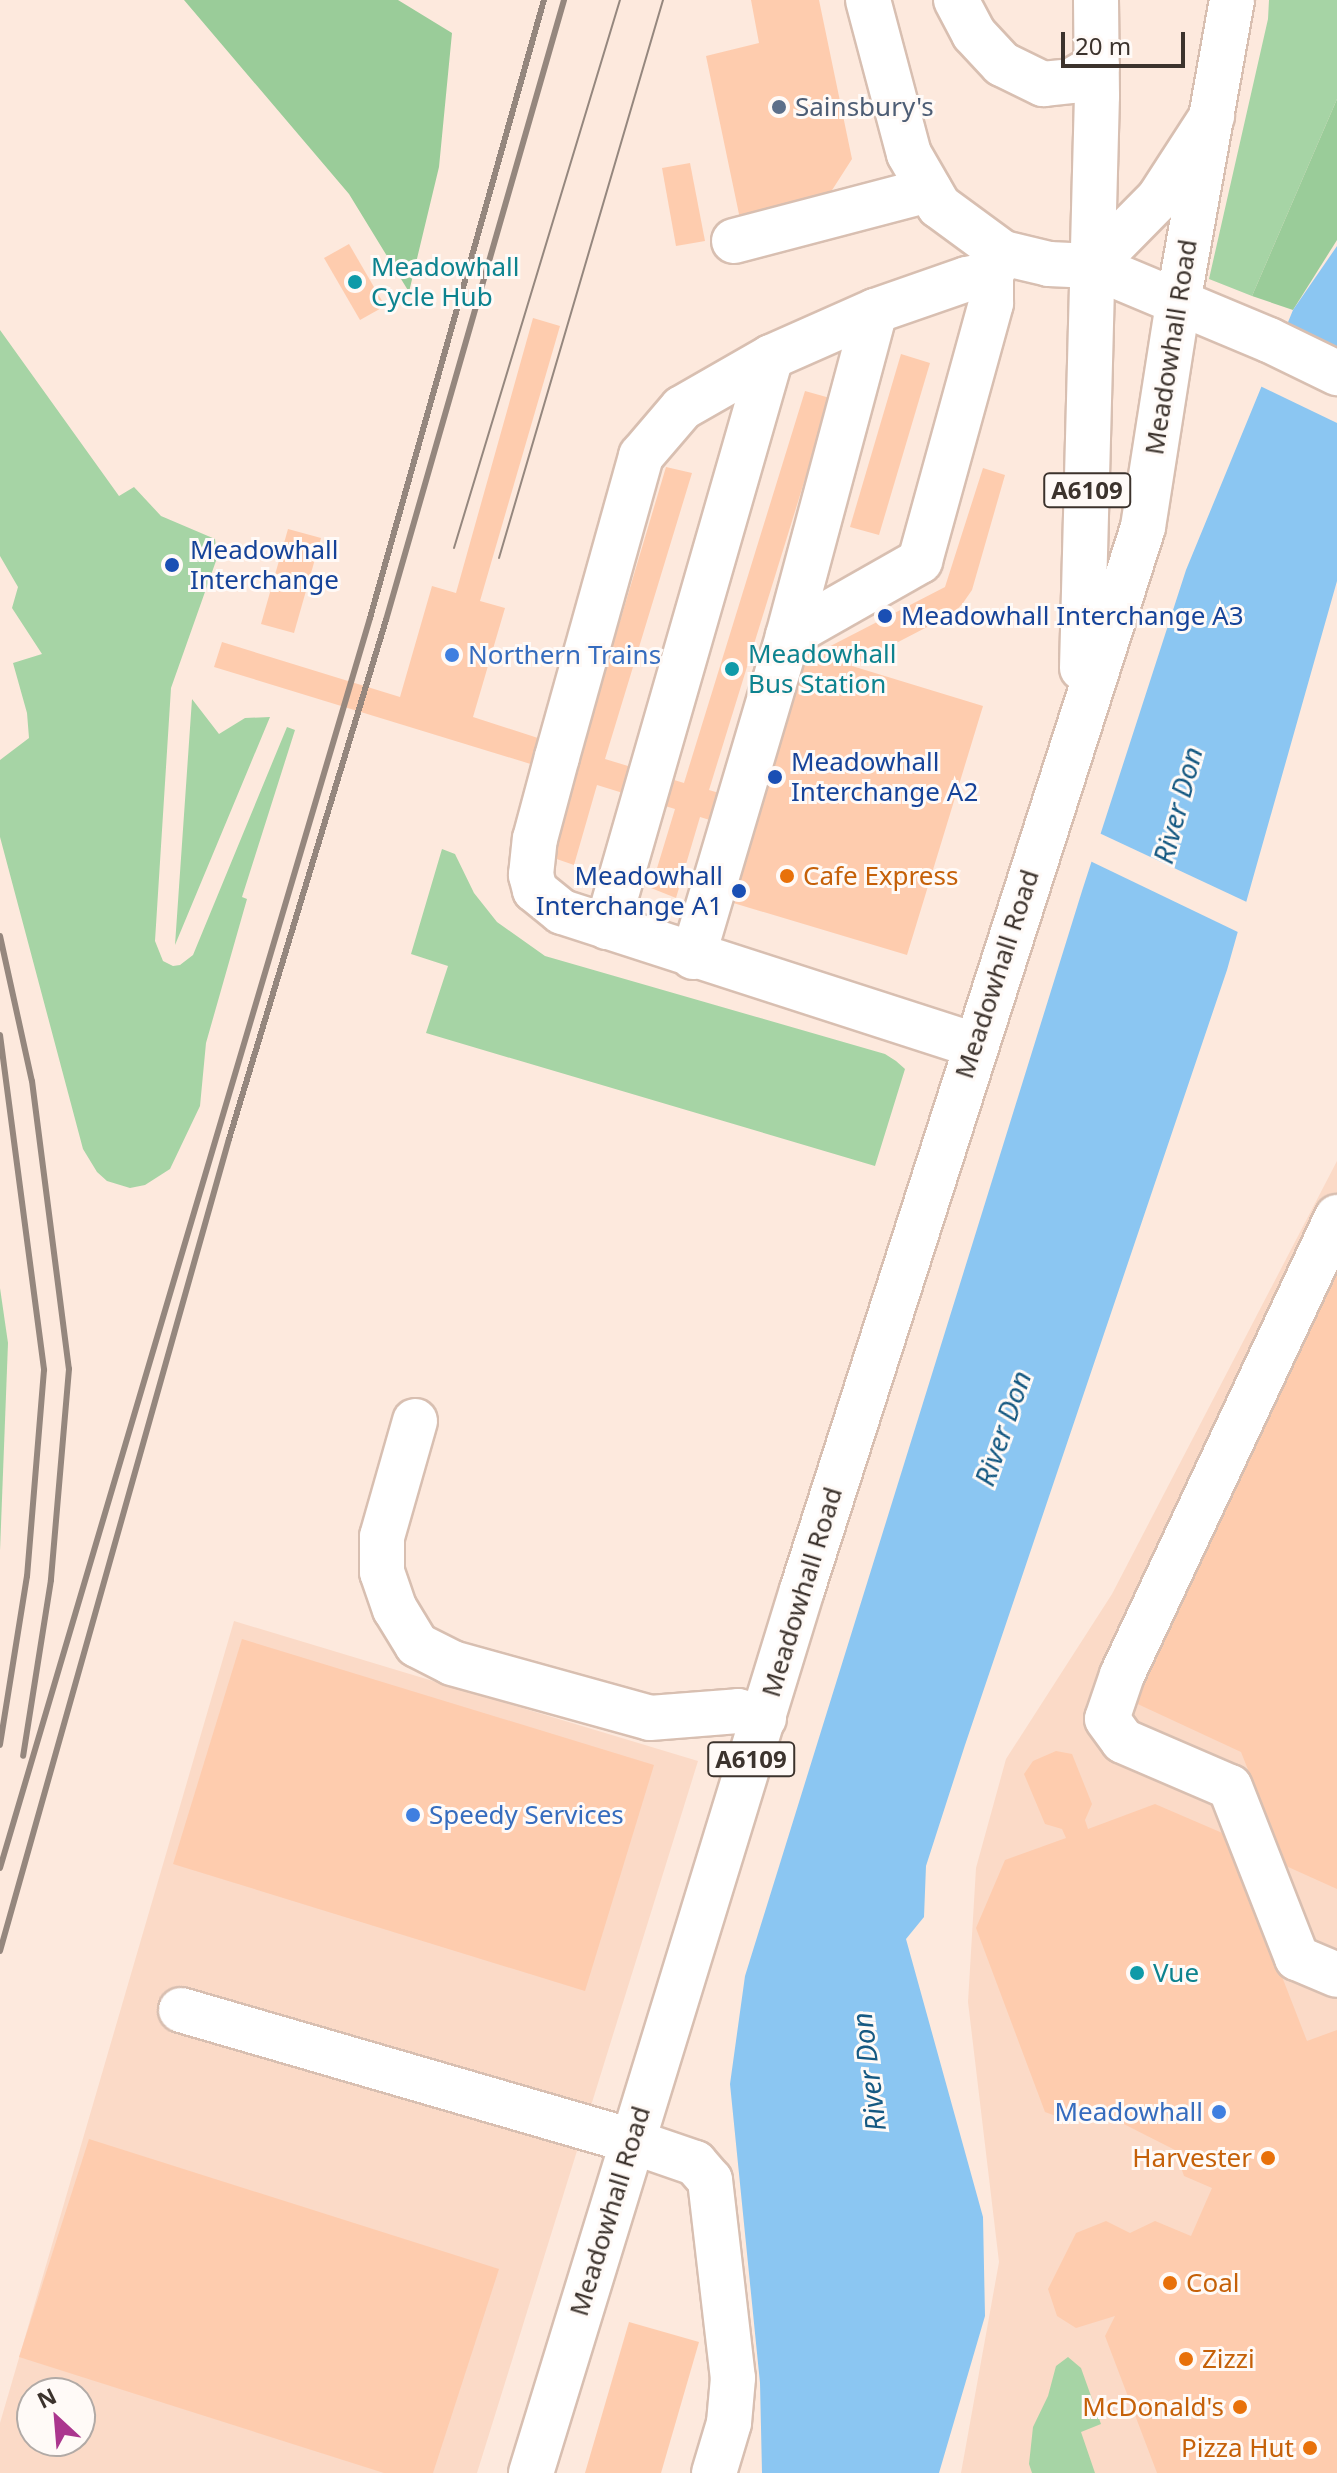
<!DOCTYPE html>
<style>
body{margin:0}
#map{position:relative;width:1337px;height:2473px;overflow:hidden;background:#fde9dd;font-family:"Noto Sans",sans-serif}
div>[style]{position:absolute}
.built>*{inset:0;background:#fbdac7}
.green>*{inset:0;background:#a6d4a5}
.forest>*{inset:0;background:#9acc99}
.water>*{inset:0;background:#8bc6f2}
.pier>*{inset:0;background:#fde9dd}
.building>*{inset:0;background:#feccae}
.roads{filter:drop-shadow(2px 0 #d8bfb1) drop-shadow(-2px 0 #d8bfb1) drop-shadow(0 2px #d8bfb1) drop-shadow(0 -2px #d8bfb1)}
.minor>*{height:44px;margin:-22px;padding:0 22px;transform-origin:22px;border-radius:22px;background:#fff}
.major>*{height:44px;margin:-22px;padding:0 22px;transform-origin:22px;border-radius:22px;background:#fff}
.tram>*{height:2px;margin:-1px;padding:0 1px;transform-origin:1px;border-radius:1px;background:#95877e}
.rail>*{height:6px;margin:-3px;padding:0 3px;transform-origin:3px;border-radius:3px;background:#95877e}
.dots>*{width:22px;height:22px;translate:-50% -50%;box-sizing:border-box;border:4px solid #fffaf7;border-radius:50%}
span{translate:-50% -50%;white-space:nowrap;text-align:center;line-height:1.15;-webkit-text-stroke:6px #fffaf7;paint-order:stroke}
.shield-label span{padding:2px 6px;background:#fffaf7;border:2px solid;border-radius:6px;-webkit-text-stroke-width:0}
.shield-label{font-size:24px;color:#3c332d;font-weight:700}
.service-label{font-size:26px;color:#4e5e75}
.left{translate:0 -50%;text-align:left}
.culture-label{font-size:26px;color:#0d838f}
.street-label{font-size:26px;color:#3c332d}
.transit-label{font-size:26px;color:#164399}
.right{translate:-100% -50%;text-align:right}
.shop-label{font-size:26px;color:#366cbe}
.food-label{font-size:26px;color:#c56008}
.water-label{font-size:28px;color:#155982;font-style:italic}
.north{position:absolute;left:16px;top:2377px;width:80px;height:80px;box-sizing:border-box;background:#fffaf7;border:2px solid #b1aaa6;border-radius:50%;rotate:334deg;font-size:22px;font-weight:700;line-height:32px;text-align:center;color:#3c332d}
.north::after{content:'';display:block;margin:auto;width:28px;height:36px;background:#ab368e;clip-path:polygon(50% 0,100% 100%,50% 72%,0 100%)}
.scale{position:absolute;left:1061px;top:32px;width:124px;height:36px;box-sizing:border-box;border:4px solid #3c332d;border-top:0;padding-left:10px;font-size:24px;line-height:28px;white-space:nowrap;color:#3c332d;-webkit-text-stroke:6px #fffaf7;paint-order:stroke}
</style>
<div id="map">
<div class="built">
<div style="clip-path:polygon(1337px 1161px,1337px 2473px,961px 2473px,999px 2262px,968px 2002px,976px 1868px,1006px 1759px,1112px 1594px)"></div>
<div style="clip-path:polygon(evenodd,234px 1621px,698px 1761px,477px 2473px,0 2473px,0 2423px,234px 1621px,32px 2393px,80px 2393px,80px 2441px,32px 2441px,32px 2393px)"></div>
</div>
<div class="green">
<div style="clip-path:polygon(1269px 0,1337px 0,1337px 99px,1252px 296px,1209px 279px,1268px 19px)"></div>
<div style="clip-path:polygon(0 330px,119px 496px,134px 487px,161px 516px,215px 539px,217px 558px,171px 688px,155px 941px,163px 961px,173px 966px,180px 965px,193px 955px,287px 727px,295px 730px,242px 897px,247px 899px,206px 1043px,200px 1106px,170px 1169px,145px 1185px,130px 1188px,107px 1181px,97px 1172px,83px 1149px,0 837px,0 760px,29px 738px,27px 713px,13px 663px,42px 654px,12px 608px,18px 587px,0 556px)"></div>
<div style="clip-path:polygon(192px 699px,219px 734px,245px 718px,270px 717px,175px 945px)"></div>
<div style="clip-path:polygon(442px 849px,455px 854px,474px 893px,497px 922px,545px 956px,885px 1054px,896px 1061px,905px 1069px,875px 1166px,426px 1033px,448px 966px,411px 954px)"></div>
<div style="clip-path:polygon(0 1288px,8px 1343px,0 1551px)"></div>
<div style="clip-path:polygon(1068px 2357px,1081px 2368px,1101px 2424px,1081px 2432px,1095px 2473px,1032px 2473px,1029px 2464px,1033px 2427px,1048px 2396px,1056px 2366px)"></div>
</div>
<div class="forest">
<div style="clip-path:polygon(184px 0,398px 0,452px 33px,439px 167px,409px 292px,349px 194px)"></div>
<div style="clip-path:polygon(1337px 99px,1337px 240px,1293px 310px,1252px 296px)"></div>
</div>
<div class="water">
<div style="clip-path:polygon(1337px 246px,1337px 581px,1227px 970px,965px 1745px,926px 1866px,924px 1917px,906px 1939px,983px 2217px,985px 2316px,939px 2473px,762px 2473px,760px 2383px,730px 2084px,745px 1976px,1082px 891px,1186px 570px,1293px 310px)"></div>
</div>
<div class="pier">
<div style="clip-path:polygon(1284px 321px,1337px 347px,1337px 423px,1258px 385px)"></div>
<div style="clip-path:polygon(1097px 832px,1251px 904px,1242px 934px,1088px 860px)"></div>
</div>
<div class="building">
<div style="clip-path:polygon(751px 0,819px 0,852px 159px,827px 198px,740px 219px,706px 56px,759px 43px)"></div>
<div style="clip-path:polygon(690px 163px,705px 241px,676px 246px,662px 168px)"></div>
<div style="clip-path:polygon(349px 244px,385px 306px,360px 320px,324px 258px)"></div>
<div style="clip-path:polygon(533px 318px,560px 326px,480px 601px,505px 608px,473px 717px,581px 752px,666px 467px,692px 473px,605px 759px,684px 783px,805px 391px,830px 398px,709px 790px,759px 805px,804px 652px,813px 655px,945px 587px,983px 468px,1005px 475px,972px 590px,963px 603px,954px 613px,852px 666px,983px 706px,907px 955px,730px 902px,749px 832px,700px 817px,676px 898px,651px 888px,675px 809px,597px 785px,574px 865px,548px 856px,573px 777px,214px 667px,222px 642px,400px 697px,432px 586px,456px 593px)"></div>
<div style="clip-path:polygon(901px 354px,930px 363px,879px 535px,850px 527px)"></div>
<div style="clip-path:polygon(288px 529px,321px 538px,294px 633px,261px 624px)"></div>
<div style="clip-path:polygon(1337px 1254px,1337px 1889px,1286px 1866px,1241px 1752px,1129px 1700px)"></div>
<div style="clip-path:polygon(242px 1639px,654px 1765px,585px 1991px,173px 1864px)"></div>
<div style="clip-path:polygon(1056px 1751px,1072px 1754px,1092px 1804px,1085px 1820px,1088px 1829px,1155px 1804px,1227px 1835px,1307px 2041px,1337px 2030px,1337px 2473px,1157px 2473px,1105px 2336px,1115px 2316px,1076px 2328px,1057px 2316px,1048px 2289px,1076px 2233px,1106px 2221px,1130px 2233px,1155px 2221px,1191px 2236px,1212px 2188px,1184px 2176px,1175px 2150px,1100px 2112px,1072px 2122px,1045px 2112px,976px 1928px,1005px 1860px,1066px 1838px,1062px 1829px,1045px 1824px,1024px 1774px,1033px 1761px)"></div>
<div style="clip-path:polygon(89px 2139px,499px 2269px,433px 2473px,384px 2473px,19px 2357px)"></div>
<div style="clip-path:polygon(629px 2322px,699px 2342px,661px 2473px,585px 2473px)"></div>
</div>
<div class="roads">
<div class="minor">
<div style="left:868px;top:0;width:159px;rotate:75.1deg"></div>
<div style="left:909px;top:154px;width:60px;rotate:60deg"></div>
<div style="left:939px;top:206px;width:79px;rotate:36.3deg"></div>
<div style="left:1003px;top:253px;width:47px;rotate:13.4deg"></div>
<div style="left:1049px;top:264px;width:43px;rotate:2.7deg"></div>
<div style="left:1092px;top:266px;width:192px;rotate:22.7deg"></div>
<div style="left:1269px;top:340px;width:76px;rotate:25.9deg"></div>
<div style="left:956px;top:0;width:38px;rotate:62deg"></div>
<div style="left:974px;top:34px;width:41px;rotate:47deg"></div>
<div style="left:1002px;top:64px;width:46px;rotate:26deg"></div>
<div style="left:1043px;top:84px;width:28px;rotate:-6deg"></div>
<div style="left:1071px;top:81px;width:30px;rotate:-30deg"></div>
<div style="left:734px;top:241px;width:202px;rotate:-14.7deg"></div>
<div style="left:1092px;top:266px;width:95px;rotate:-45.4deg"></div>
<div style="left:1159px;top:198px;width:98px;rotate:-57.1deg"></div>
<div style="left:788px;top:636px;width:152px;rotate:-29.6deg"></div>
<div style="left:920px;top:561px;width:268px;rotate:-74.6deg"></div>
<div style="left:991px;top:303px;width:29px;rotate:-90deg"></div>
<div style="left:991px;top:274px;width:24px;rotate:-60deg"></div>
<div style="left:607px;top:927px;width:593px;rotate:-73.95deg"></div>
<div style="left:693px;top:957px;width:335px;rotate:-73.5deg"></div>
<div style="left:788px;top:636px;width:336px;rotate:-75deg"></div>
<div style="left:974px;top:1045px;width:433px;rotate:-162.1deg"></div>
<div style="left:562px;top:912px;width:35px;rotate:-141deg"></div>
<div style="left:535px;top:890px;width:16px;rotate:-105deg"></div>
<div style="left:531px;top:875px;width:36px;rotate:-84deg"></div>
<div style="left:535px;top:839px;width:85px;rotate:-75deg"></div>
<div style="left:557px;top:757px;width:313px;rotate:-74.4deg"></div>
<div style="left:641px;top:456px;width:63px;rotate:-49.5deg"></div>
<div style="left:682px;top:408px;width:103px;rotate:-29.8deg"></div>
<div style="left:771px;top:357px;width:114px;rotate:-23.9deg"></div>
<div style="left:875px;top:311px;width:97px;rotate:-19.2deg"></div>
<div style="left:967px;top:279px;width:25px;rotate:-12deg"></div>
<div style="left:1337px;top:1217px;width:506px;rotate:115.15deg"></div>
<div style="left:1122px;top:1675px;width:46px;rotate:108.8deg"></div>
<div style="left:1107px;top:1719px;width:27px;rotate:54deg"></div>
<div style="left:1123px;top:1741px;width:116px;rotate:23.3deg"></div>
<div style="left:1230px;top:1787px;width:184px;rotate:68.6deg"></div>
<div style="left:1297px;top:1958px;width:43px;rotate:23deg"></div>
<div style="left:415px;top:1421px;width:121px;rotate:105.9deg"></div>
<div style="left:382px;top:1537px;width:35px;rotate:90deg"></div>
<div style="left:382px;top:1572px;width:39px;rotate:71deg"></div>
<div style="left:395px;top:1609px;width:42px;rotate:58.6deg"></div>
<div style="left:417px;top:1645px;width:39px;rotate:27deg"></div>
<div style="left:452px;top:1663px;width:205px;rotate:15.5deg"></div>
<div style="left:650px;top:1718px;width:88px;rotate:-4.5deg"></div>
<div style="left:738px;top:1711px;width:27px;rotate:15deg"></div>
<div style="left:181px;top:2010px;width:469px;rotate:16.2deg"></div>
<div style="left:631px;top:2141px;width:68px;rotate:19deg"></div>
<div style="left:695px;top:2163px;width:23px;rotate:49deg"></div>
<div style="left:710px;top:2180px;width:199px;rotate:83.4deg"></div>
<div style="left:733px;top:2378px;width:45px;rotate:95.1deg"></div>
<div style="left:729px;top:2423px;width:52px;rotate:106.7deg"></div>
</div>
<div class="major">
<div style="left:1082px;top:668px;width:572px;rotate:-88.5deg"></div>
<div style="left:1097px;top:96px;width:96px;rotate:-90.6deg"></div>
<div style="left:531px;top:2473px;width:924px;rotate:-72.94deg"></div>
<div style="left:802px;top:1590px;width:1116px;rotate:-72.21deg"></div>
<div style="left:1143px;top:527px;width:227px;rotate:-81.1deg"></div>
<div style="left:1178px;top:303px;width:308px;rotate:-79.9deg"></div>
</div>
</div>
<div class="tram">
<div style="left:454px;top:548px;width:573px;rotate:-73.15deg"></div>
<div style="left:499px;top:558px;width:582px;rotate:-73.62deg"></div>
</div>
<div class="rail">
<div style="left:0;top:936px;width:148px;rotate:77.6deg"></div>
<div style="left:32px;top:1081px;width:290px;rotate:82.7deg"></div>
<div style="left:69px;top:1369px;width:212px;rotate:94.9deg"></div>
<div style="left:51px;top:1580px;width:178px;rotate:99deg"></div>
<div style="left:0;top:1035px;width:338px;rotate:82.5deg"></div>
<div style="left:44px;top:1370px;width:207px;rotate:94.7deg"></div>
<div style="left:27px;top:1576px;width:171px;rotate:99.1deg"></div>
<div style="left:0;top:1868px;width:1304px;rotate:-73.51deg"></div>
<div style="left:370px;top:618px;width:642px;rotate:-74.28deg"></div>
<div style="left:0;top:1951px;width:844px;rotate:-74.25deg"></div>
<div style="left:229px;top:1139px;width:542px;rotate:-73.17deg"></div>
<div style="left:386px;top:620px;width:645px;rotate:-73.98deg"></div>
</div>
<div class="dots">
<div style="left:779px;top:107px;background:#5c6f8a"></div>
<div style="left:355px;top:282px;background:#0f9aa8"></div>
<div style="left:172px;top:565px;background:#1a4fb4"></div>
<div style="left:885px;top:616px;background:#1a4fb4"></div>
<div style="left:452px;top:655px;background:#3f7fe0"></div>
<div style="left:732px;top:669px;background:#0f9aa8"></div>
<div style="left:775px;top:777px;background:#1a4fb4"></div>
<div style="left:787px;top:876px;background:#e8710a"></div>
<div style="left:739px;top:891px;background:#1a4fb4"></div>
<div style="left:413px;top:1815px;background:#3f7fe0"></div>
<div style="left:1137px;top:1973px;background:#0f9aa8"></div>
<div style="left:1219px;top:2112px;background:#3f7fe0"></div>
<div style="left:1268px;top:2158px;background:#e8710a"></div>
<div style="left:1170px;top:2283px;background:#e8710a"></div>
<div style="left:1186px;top:2359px;background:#e8710a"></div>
<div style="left:1240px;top:2407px;background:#e8710a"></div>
<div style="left:1310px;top:2448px;background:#e8710a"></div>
</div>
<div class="shield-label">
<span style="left:1087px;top:490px">A6109</span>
<span style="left:751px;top:1759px">A6109</span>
</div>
<div class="service-label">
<span class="left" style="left:795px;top:107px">Sainsbury's</span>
</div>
<div class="culture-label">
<span class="left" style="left:371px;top:282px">Meadowhall<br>Cycle Hub</span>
<span class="left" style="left:748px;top:669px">Meadowhall<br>Bus Station</span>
<span class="left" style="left:1153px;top:1973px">Vue</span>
</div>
<div class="street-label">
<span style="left:1171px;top:347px;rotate:-81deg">Meadowhall Road</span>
<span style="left:997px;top:974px;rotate:-72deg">Meadowhall Road</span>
<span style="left:802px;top:1592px;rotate:-73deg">Meadowhall Road</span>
<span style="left:610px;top:2211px;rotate:-73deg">Meadowhall Road</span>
</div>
<div class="transit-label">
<span class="left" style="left:190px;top:565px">Meadowhall<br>Interchange</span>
<span class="left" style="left:901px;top:616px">Meadowhall Interchange A3</span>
<span class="left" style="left:791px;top:777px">Meadowhall<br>Interchange A2</span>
<span class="right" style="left:723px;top:891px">Meadowhall<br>Interchange A1</span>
</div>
<div class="shop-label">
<span class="left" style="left:468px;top:655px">Northern Trains</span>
<span class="left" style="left:429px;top:1815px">Speedy Services</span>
<span class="right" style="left:1203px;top:2112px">Meadowhall</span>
</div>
<div class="food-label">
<span class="left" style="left:803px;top:876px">Cafe Express</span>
<span class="right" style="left:1252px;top:2158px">Harvester</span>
<span class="left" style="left:1186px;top:2283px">Coal</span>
<span class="left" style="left:1202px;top:2359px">Zizzi</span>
<span class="right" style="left:1224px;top:2407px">McDonald's</span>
<span class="right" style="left:1294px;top:2448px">Pizza Hut</span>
</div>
<div class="water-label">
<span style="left:1177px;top:805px;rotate:-75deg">River Don</span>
<span style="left:1002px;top:1428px;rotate:-71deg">River Don</span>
<span style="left:868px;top:2072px;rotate:-97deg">River Don</span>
</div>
<div class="north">N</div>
<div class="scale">20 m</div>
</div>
